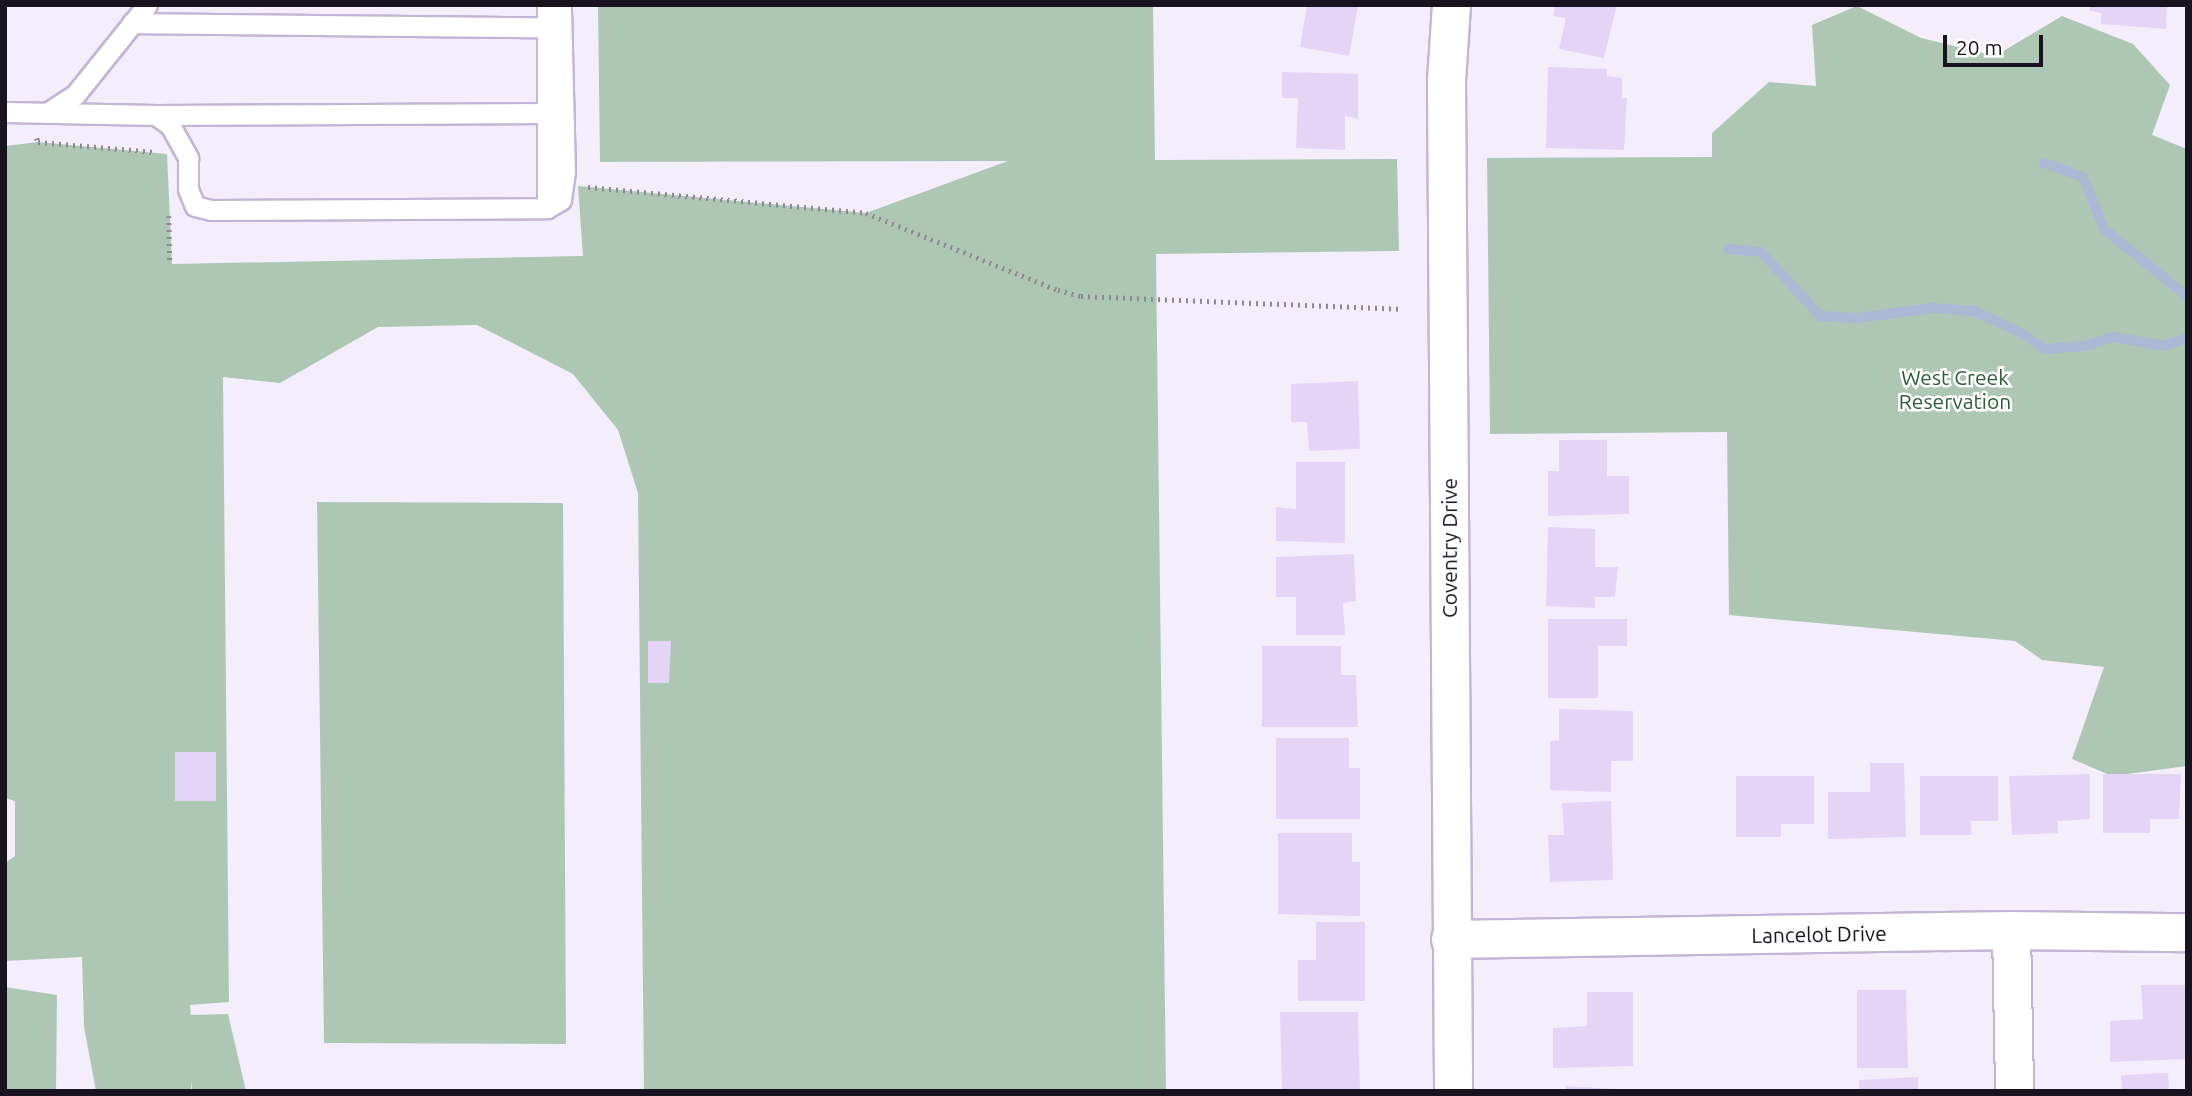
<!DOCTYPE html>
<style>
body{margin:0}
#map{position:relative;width:2192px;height:1096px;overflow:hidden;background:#f4eefc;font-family:Ubuntu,sans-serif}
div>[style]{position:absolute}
.green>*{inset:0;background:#aec7b4}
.stream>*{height:10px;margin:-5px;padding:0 5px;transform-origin:5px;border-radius:5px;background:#abb9d4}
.building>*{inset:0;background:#e4d5f6}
.path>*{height:4.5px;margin-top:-2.25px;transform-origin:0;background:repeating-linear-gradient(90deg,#8e8895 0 2px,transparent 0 7px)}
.roads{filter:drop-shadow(2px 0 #c3b5d5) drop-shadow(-2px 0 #c3b5d5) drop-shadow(0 2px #c3b5d5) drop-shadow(0 -2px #c3b5d5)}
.service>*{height:19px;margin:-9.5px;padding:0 9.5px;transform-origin:9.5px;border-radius:9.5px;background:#fff}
.minor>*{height:37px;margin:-18.5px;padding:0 18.5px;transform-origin:18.5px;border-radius:18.5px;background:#fff}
span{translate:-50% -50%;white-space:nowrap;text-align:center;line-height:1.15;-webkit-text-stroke:5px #fff;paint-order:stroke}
.park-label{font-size:21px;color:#2d5a3b}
.street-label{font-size:21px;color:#19131f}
.frame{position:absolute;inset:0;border:7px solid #19131f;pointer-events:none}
.scale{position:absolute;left:1943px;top:35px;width:100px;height:32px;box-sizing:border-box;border:4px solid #19131f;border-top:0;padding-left:9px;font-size:21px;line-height:24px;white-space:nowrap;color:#19131f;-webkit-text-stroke:5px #fff;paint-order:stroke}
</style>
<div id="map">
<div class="green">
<div style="clip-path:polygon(598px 5px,1153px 5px,1155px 160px,1397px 159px,1399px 251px,1156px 254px,1166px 1091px,644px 1091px,638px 493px,618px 430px,573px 374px,477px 325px,378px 327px,280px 383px,223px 377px,229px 1002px,190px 1005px,191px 1015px,228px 1014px,246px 1091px,192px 1091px,192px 1079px,191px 1091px,96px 1091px,84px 1027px,82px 957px,5px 961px,5px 863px,15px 856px,15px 801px,5px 798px,5px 146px,38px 142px,167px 154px,172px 264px,583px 256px,578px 186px,866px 213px,1008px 161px,600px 162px)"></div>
<div style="clip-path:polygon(1857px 6px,1921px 38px,1995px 56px,2062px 16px,2133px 44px,2170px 85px,2152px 135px,2187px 149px,2187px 766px,2112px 776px,2072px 759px,2104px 667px,2042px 660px,2015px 641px,1729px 615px,1727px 432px,1490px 434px,1487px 158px,1712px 157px,1712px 133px,1769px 82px,1816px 86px,1812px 25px)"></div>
<div style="clip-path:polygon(317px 502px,563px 503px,566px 1044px,324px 1043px)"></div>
<div style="clip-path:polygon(5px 987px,57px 995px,56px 1091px,5px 1091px)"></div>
</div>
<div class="stream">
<div style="left:2044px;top:163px;width:41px;rotate:19.7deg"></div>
<div style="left:2083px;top:177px;width:56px;rotate:68deg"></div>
<div style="left:2104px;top:229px;width:107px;rotate:38.9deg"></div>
<div style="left:1728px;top:249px;width:33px;rotate:5deg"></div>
<div style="left:1761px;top:252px;width:87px;rotate:47.3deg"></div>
<div style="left:1820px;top:316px;width:37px;rotate:3deg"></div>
<div style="left:1857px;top:318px;width:76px;rotate:-7.6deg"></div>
<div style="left:1932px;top:308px;width:42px;rotate:4.1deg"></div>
<div style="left:1974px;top:311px;width:52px;rotate:25.1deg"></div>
<div style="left:2021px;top:333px;width:29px;rotate:34deg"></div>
<div style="left:2045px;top:349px;width:40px;rotate:-4.3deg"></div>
<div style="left:2085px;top:346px;width:29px;rotate:-18deg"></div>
<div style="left:2113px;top:337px;width:53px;rotate:9.8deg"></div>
<div style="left:2165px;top:346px;width:23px;rotate:-20deg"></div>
</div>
<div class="building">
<div style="clip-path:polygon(1307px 5px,1358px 5px,1349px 56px,1300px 47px)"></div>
<div style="clip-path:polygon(1555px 5px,1617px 5px,1604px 58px,1559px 49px,1566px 18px,1553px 16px)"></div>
<div style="clip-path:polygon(2090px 5px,2167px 5px,2166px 29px,2101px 24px,2101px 13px,2090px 11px)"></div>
<div style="clip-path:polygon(1548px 67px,1607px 69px,1607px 76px,1622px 78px,1622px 98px,1627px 98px,1624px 150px,1546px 148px)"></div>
<div style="clip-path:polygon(1282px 72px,1358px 74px,1358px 119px,1345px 116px,1345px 150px,1296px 148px,1298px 98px,1282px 98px)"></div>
<div style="clip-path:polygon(1358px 381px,1360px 449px,1309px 451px,1307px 422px,1291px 422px,1291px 384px)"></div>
<div style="clip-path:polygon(1559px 440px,1607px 440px,1607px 476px,1629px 476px,1629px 514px,1548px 516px,1548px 471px,1559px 471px)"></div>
<div style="clip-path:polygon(1296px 462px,1345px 462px,1345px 543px,1276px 541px,1276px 507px,1296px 509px)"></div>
<div style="clip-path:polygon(1548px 527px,1595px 529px,1595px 567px,1618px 567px,1615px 597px,1595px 597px,1595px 608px,1546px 606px)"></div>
<div style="clip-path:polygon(1354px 554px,1356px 601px,1343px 603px,1345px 635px,1296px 635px,1296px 597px,1276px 597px,1276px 557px)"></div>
<div style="clip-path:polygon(1548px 619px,1627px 619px,1627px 646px,1598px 646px,1598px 698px,1548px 698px)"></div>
<div style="clip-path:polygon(648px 641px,671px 641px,669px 683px,648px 683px)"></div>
<div style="clip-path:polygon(1262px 646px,1341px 646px,1341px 675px,1356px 675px,1358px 727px,1262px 727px)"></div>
<div style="clip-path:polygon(1559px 709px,1633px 711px,1633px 761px,1611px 761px,1611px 792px,1550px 790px,1550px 741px,1559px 741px)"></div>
<div style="clip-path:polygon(1276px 738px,1349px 738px,1349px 768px,1360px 768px,1360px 819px,1276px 819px)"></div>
<div style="clip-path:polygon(175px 752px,216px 752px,216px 801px,175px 801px)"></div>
<div style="clip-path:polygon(1870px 763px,1904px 763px,1906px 837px,1828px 839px,1828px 792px,1870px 792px)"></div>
<div style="clip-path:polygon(2090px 774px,2090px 819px,2058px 821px,2058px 833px,2012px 835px,2009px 776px)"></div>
<div style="clip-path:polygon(2103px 774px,2181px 774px,2179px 819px,2150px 819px,2150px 833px,2103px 833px)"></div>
<div style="clip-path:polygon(1736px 776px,1814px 776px,1814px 824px,1781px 824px,1781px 837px,1736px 837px)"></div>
<div style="clip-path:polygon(1920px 776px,1998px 776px,1998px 821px,1971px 821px,1971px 835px,1920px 835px)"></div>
<div style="clip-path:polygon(1611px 801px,1613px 880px,1550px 882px,1548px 835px,1564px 835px,1562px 803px)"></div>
<div style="clip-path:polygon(1278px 833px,1352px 833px,1352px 862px,1360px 862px,1360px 916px,1278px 914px)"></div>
<div style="clip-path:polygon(1316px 922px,1365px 922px,1365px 1001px,1298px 1001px,1298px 960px,1316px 960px)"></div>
<div style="clip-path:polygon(2141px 985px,2186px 985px,2187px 1059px,2110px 1062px,2110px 1021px,2143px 1019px)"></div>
<div style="clip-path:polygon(1857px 990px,1906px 990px,1908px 1068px,1857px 1068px)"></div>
<div style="clip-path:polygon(1587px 992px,1633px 992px,1633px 1066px,1553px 1068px,1553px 1028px,1587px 1026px)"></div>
<div style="clip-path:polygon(1280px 1012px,1358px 1012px,1360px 1091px,1282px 1091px)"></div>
<div style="clip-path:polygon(2168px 1073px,2169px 1091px,2122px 1091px,2121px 1075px)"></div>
<div style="clip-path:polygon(1918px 1077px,1918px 1091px,1859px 1091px,1859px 1080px)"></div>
<div style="clip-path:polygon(1566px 1086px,1615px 1089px,1615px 1091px,1566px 1091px)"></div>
</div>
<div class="path">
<div style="left:37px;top:138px;width:4px;rotate:76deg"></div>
<div style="left:38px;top:142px;width:117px;rotate:4.9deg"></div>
<div style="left:588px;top:187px;width:279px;rotate:5.3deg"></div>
<div style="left:866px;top:213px;width:207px;rotate:21.9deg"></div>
<div style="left:1058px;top:290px;width:24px;rotate:15deg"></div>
<div style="left:1081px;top:296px;width:318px;rotate:2.3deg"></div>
<div style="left:169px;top:216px;width:48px;rotate:88.8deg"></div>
</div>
<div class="roads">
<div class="service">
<div style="left:547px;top:5px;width:108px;rotate:90deg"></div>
<div style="left:132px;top:23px;width:415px;rotate:0.6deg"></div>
<div style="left:5px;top:112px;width:151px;rotate:1.1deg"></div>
<div style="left:156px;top:115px;width:391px;rotate:-0.3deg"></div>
<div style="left:547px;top:113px;width:95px;rotate:90deg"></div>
<div style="left:47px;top:113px;width:33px;rotate:-33deg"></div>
<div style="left:75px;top:95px;width:115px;rotate:-51.3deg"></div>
<div style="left:156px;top:115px;width:17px;rotate:36deg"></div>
<div style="left:170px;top:125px;width:38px;rotate:61deg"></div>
<div style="left:188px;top:158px;width:31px;rotate:90deg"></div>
<div style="left:188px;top:189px;width:18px;rotate:68deg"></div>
<div style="left:195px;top:206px;width:16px;rotate:14deg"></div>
<div style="left:211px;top:210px;width:336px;rotate:-0.3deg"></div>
<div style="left:547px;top:208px;width:16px;rotate:-30deg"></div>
<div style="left:561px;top:200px;width:28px;rotate:-82deg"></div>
<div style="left:565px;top:172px;width:167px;rotate:-91.4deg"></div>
</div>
<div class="minor">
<div style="left:1451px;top:5px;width:75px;rotate:93.8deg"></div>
<div style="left:1446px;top:80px;width:1011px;rotate:89.6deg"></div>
<div style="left:2011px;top:930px;width:161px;rotate:88.9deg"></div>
<div style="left:1450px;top:939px;width:561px;rotate:-0.92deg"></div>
<div style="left:2011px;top:930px;width:176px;rotate:0.7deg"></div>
</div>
</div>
<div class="park-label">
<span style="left:1955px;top:389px">West Creek<br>Reservation</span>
</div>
<div class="street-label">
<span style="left:1449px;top:548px;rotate:-90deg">Coventry Drive</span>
<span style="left:1819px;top:934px;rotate:-1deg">Lancelot Drive</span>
</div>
<div class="frame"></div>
<div class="scale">20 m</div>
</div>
